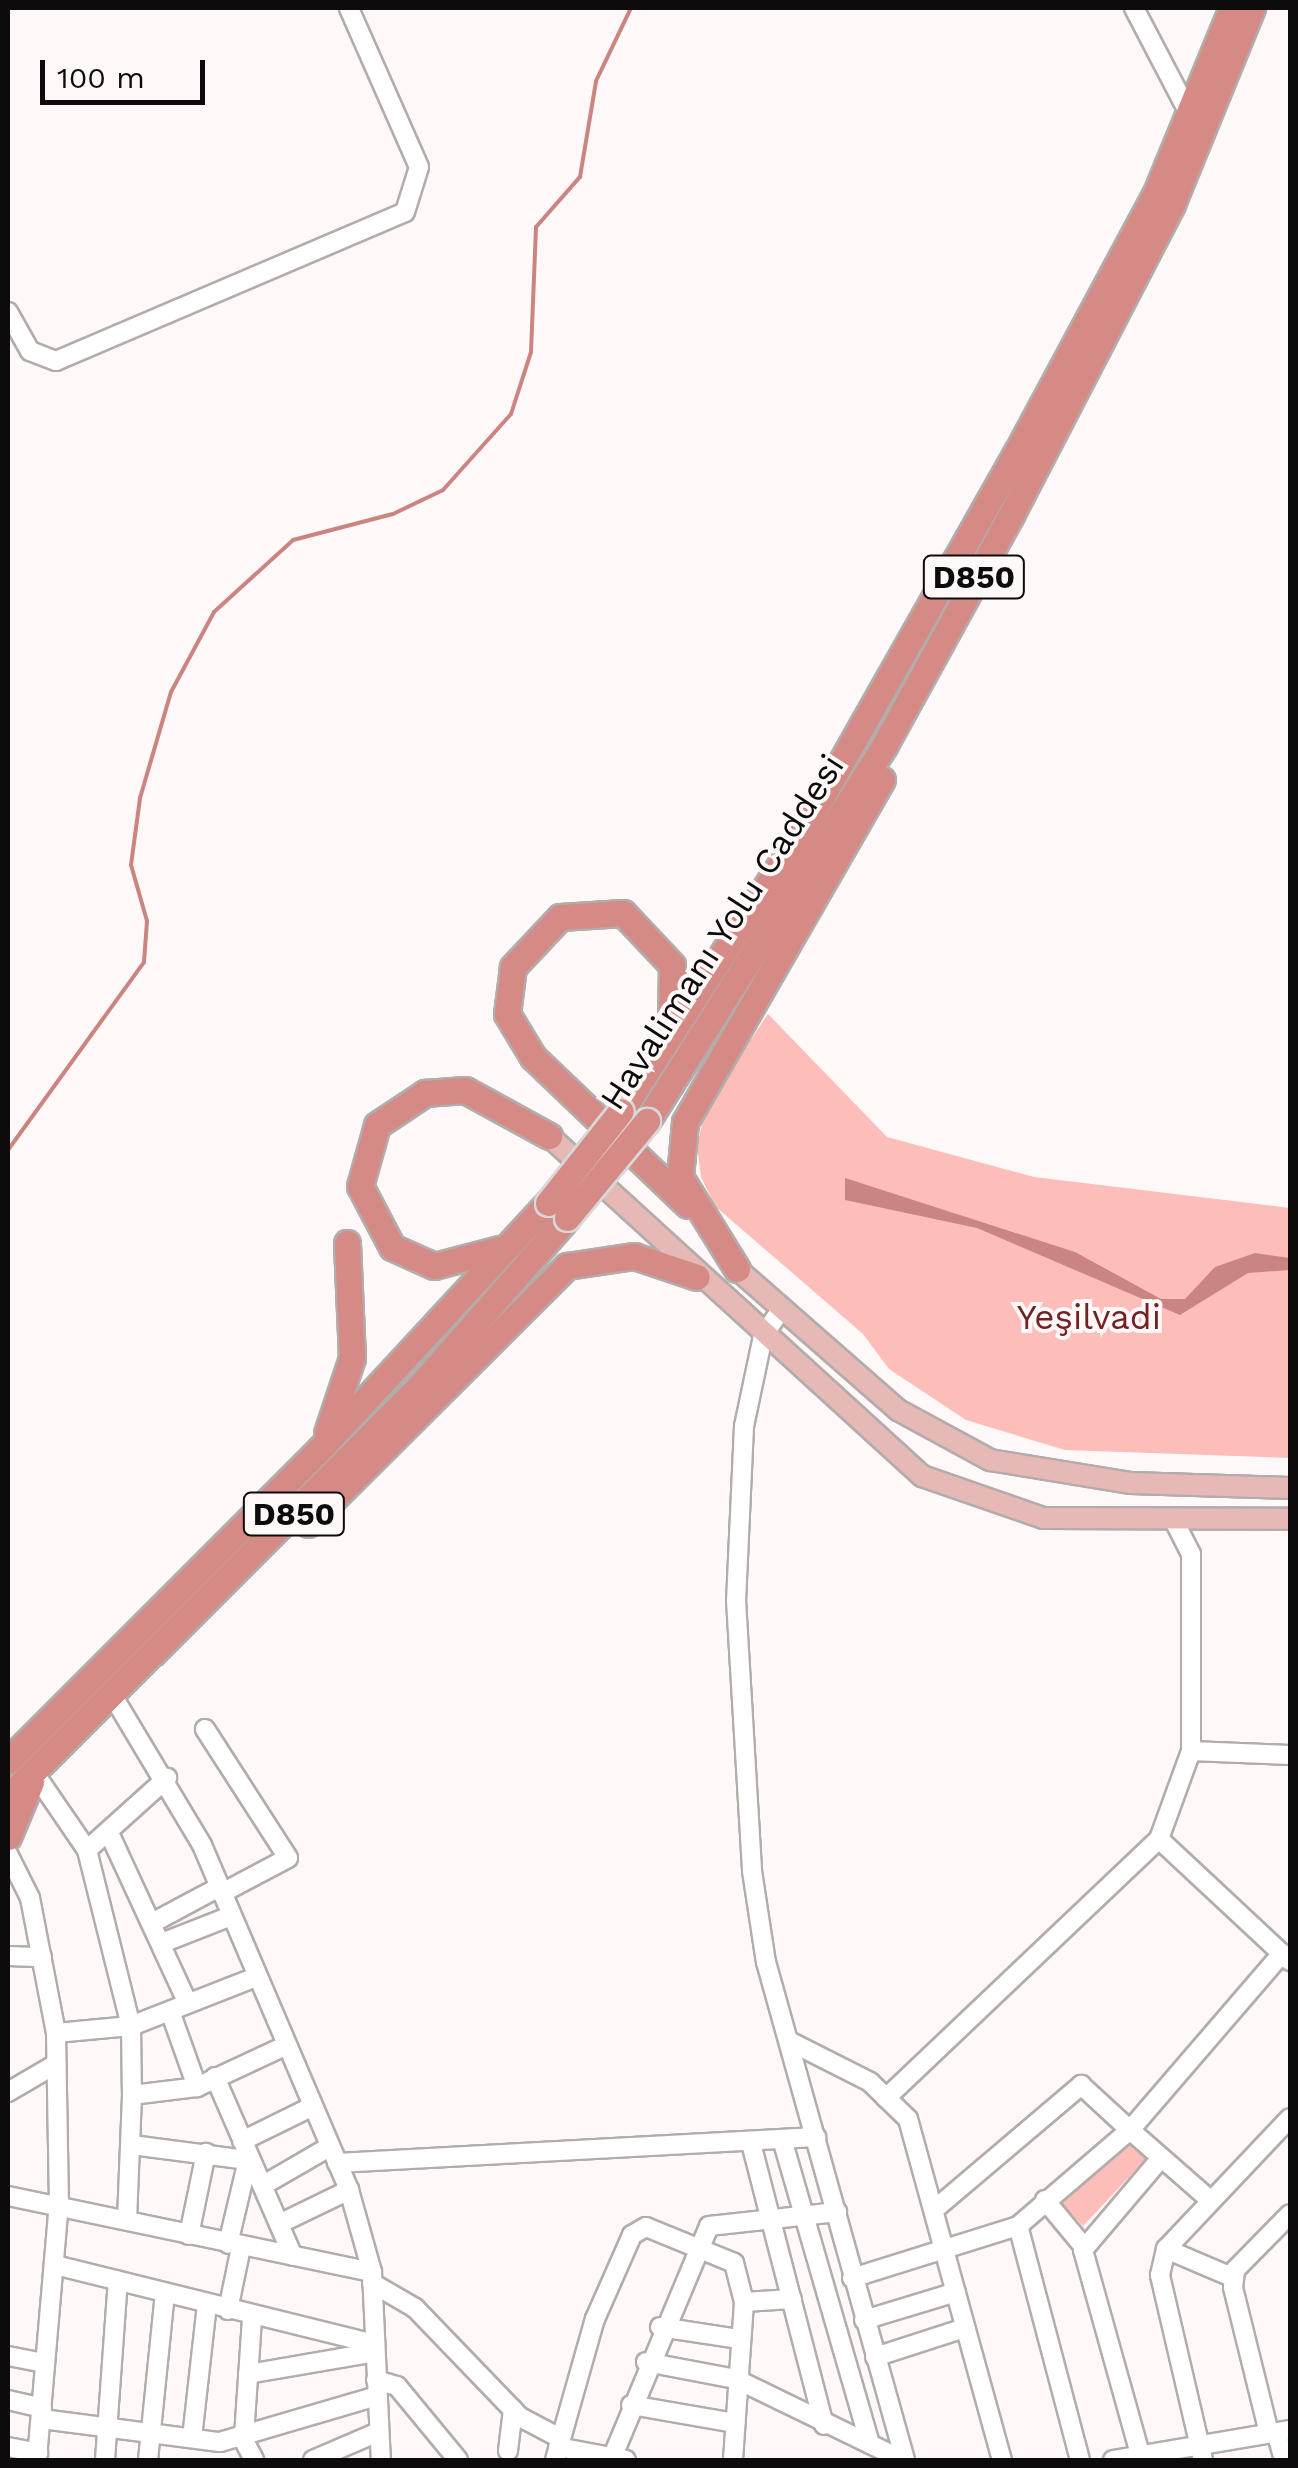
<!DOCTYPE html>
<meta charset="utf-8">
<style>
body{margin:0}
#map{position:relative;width:1298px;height:2468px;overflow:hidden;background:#fff8f8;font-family:"Work Sans",sans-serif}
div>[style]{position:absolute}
.green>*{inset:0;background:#fdbdb8}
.water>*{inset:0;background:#cb8581}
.stream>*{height:4px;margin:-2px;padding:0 2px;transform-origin:2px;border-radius:2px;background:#cb8581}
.roads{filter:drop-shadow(2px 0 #b3acab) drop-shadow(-2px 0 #b3acab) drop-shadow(0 2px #b3acab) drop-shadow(0 -2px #b3acab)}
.minor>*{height:18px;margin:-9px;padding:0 9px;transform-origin:9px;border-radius:9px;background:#fff}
.major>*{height:20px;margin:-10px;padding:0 10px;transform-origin:10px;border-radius:10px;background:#e6b9b6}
.highway>*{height:25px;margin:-12.5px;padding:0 12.5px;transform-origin:12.5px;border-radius:12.5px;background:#d68a85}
.bridges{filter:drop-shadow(2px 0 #d8d8d8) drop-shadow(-2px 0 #d8d8d8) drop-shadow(0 2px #d8d8d8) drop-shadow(0 -2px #d8d8d8)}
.highway-bridge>*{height:25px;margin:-12.5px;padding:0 12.5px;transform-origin:12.5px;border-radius:12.5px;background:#d68a85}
span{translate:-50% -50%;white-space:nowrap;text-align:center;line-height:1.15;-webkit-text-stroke:8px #fff8f8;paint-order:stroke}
.shield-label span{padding:2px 8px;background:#fff8f8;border:2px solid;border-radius:8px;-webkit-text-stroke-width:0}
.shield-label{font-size:32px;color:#0d0b0b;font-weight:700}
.street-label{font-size:35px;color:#0d0b0b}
.park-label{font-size:35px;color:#742123}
.frame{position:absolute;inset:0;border:10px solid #0d0b0b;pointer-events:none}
.scale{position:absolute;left:40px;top:60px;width:165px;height:45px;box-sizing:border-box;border:5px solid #0d0b0b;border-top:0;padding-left:12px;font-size:30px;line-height:35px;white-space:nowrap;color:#0d0b0b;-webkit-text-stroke:8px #fff8f8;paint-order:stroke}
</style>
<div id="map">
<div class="green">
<div style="clip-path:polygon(768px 1014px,887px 1137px,1034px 1177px,1290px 1208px,1290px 1458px,1065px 1450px,966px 1420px,889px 1369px,863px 1334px,715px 1206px,701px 1177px,697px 1145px,707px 1104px)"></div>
<div style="clip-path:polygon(1127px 2141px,1147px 2158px,1083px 2226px,1058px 2200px)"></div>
</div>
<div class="water">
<div style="clip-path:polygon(845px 1178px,1075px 1252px,1161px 1299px,1185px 1299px,1215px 1267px,1255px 1253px,1290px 1258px,1290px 1270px,1248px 1273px,1180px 1315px,977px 1228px,845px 1200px)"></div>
</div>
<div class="stream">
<div style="left:8px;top:1150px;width:232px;rotate:-54.1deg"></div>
<div style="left:144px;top:962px;width:41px;rotate:-85.8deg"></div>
<div style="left:147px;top:921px;width:58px;rotate:-105.9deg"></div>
<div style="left:131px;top:865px;width:68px;rotate:-82.3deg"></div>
<div style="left:140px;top:798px;width:110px;rotate:-73.7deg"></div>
<div style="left:171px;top:692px;width:91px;rotate:-61.7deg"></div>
<div style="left:214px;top:612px;width:107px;rotate:-42.3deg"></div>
<div style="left:293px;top:540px;width:103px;rotate:-14.6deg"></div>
<div style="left:393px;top:514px;width:55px;rotate:-25.6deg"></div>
<div style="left:443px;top:490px;width:102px;rotate:-48.2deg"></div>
<div style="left:511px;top:414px;width:65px;rotate:-72.1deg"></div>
<div style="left:531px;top:352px;width:125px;rotate:-87.7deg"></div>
<div style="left:536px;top:227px;width:67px;rotate:-48.7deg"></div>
<div style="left:580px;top:177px;width:97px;rotate:-80.5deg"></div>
<div style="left:596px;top:81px;width:81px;rotate:-64.4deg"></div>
</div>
<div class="roads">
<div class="minor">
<div style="left:1134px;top:8px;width:121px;rotate:62.4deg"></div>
<div style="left:8px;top:312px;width:45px;rotate:60.6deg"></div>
<div style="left:30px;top:351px;width:28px;rotate:21deg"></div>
<div style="left:56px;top:361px;width:379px;rotate:-23.1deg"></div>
<div style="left:405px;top:212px;width:47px;rotate:-72.7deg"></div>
<div style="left:419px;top:167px;width:174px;rotate:-113.8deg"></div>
<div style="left:781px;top:1310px;width:32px;rotate:125deg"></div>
<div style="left:763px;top:1336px;width:92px;rotate:101.9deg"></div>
<div style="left:744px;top:1426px;width:174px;rotate:92.6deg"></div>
<div style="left:736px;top:1600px;width:271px;rotate:86.6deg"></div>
<div style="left:752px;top:1871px;width:92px;rotate:81.3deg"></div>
<div style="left:766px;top:1962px;width:517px;rotate:74.4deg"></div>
<div style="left:114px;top:1698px;width:171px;rotate:59.1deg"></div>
<div style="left:202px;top:1845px;width:375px;rotate:66.9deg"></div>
<div style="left:349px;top:2190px;width:85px;rotate:74.3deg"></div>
<div style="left:372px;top:2272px;width:188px;rotate:87.3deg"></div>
<div style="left:205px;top:1729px;width:153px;rotate:57.2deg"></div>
<div style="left:288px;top:1858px;width:75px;rotate:152.1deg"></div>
<div style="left:1191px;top:1751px;width:99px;rotate:2.3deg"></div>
<div style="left:35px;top:1774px;width:92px;rotate:55.6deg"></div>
<div style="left:87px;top:1850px;width:108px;rotate:-42deg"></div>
<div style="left:110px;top:1835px;width:184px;rotate:65.2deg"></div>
<div style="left:1159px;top:1839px;width:94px;rotate:-70deg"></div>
<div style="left:1191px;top:1751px;width:197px;rotate:-90deg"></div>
<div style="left:1191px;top:1554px;width:36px;rotate:-117deg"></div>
<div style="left:87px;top:1850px;width:181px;rotate:76deg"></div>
<div style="left:131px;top:2026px;width:134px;rotate:-21.4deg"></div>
<div style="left:8px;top:1854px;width:49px;rotate:63.4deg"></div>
<div style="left:30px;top:1898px;width:137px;rotate:79.1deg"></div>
<div style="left:56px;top:2033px;width:169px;rotate:89deg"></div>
<div style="left:59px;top:2202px;width:259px;rotate:94.9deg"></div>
<div style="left:152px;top:1923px;width:76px;rotate:-28.2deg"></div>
<div style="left:162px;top:1943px;width:74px;rotate:-21.4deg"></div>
<div style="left:8px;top:1956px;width:34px;rotate:2deg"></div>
<div style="left:170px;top:2011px;width:81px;rotate:70.4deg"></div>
<div style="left:56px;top:2033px;width:75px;rotate:-5.3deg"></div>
<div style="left:131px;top:2026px;width:69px;rotate:89.2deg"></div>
<div style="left:132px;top:2095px;width:65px;rotate:-7deg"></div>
<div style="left:197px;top:2087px;width:99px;rotate:-25deg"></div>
<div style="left:789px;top:2041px;width:91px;rotate:26.8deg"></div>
<div style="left:870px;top:2082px;width:53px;rotate:44.2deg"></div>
<div style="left:908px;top:2119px;width:354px;rotate:74.6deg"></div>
<div style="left:215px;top:2077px;width:195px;rotate:66.5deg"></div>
<div style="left:8px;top:2092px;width:56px;rotate:-30.3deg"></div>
<div style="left:886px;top:2098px;width:376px;rotate:-43.5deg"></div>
<div style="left:1159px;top:1839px;width:179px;rotate:43deg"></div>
<div style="left:242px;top:2141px;width:79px;rotate:-26.2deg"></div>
<div style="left:132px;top:2145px;width:117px;rotate:7.4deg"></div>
<div style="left:248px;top:2160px;width:86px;rotate:103.4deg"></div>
<div style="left:784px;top:2146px;width:310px;rotate:73.9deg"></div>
<div style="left:752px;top:2147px;width:287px;rotate:75.5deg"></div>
<div style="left:337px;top:2163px;width:480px;rotate:-3.1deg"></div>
<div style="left:267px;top:2183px;width:72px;rotate:-30.1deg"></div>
<div style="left:8px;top:2196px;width:372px;rotate:11.8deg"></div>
<div style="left:1045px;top:2200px;width:61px;rotate:50.3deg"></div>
<div style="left:935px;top:2209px;width:192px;rotate:-40.3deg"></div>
<div style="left:1081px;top:2085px;width:67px;rotate:42.6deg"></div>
<div style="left:1130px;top:2130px;width:233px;rotate:-49.3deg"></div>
<div style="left:127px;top:2220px;width:125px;rotate:-87.7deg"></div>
<div style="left:281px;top:2223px;width:76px;rotate:-25.9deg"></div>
<div style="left:189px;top:2235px;width:84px;rotate:-78.3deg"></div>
<div style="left:1166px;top:2249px;width:74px;rotate:23.1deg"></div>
<div style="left:55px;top:2265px;width:330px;rotate:13.9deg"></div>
<div style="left:852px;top:2278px;width:174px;rotate:-17.4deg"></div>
<div style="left:372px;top:2283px;width:50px;rotate:30.2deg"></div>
<div style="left:415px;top:2308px;width:151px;rotate:46.1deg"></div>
<div style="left:520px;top:2417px;width:45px;rotate:27.7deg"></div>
<div style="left:228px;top:2310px;width:64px;rotate:-78.3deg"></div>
<div style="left:864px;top:2320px;width:96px;rotate:-16.9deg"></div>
<div style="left:660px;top:2327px;width:79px;rotate:8.7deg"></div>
<div style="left:8px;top:2356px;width:38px;rotate:11deg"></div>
<div style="left:875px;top:2357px;width:95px;rotate:-17.9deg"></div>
<div style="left:646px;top:2362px;width:92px;rotate:10.7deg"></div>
<div style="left:736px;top:2379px;width:186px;rotate:25.9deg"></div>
<div style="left:248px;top:2374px;width:129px;rotate:-9.8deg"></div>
<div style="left:376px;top:2380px;width:22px;rotate:16deg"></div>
<div style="left:397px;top:2386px;width:96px;rotate:50.5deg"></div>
<div style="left:8px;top:2400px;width:35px;rotate:13deg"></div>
<div style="left:631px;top:2405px;width:106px;rotate:9.8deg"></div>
<div style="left:42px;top:2419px;width:179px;rotate:7.4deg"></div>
<div style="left:220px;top:2442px;width:164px;rotate:-16.3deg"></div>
<div style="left:1276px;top:2432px;width:29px;rotate:74deg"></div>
<div style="left:1269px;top:2433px;width:150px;rotate:-103.9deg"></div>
<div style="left:1233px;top:2287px;width:17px;rotate:-83deg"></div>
<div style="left:1235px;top:2270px;width:78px;rotate:-45.5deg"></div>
<div style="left:244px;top:2436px;width:118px;rotate:-86.1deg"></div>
<div style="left:242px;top:2437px;width:26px;rotate:62deg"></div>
<div style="left:192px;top:2438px;width:135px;rotate:-83.6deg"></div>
<div style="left:8px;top:2447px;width:31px;rotate:11deg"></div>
<div style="left:558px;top:2447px;width:69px;rotate:10.8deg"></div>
<div style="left:508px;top:2451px;width:42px;rotate:-83.2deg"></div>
<div style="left:1140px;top:2454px;width:212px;rotate:-105.6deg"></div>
<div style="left:1083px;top:2250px;width:121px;rotate:-49.7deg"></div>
<div style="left:612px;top:2458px;width:251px;rotate:-67.3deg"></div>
<div style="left:709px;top:2226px;width:129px;rotate:-6.2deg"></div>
<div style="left:105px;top:2460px;width:180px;rotate:-85.9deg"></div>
<div style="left:148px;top:2460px;width:167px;rotate:-84.2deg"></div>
<div style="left:313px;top:2460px;width:71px;rotate:-23.3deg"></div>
<div style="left:555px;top:2460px;width:147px;rotate:-74.2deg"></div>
<div style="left:595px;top:2319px;width:92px;rotate:-66.2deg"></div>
<div style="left:632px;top:2235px;width:16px;rotate:-30deg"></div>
<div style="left:646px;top:2227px;width:95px;rotate:22.2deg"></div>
<div style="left:734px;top:2263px;width:40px;rotate:75.6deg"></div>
<div style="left:744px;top:2302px;width:48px;rotate:-3.6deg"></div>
<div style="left:733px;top:2460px;width:158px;rotate:-86deg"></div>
<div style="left:1080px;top:2460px;width:242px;rotate:-104.8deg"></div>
<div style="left:1018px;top:2226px;width:148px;rotate:-40.6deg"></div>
<div style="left:1130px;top:2130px;width:106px;rotate:41.2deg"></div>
<div style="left:1113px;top:2460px;width:180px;rotate:-9.6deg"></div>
<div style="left:1203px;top:2460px;width:190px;rotate:-103.1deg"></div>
<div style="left:1160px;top:2275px;width:27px;rotate:-77deg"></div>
<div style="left:1166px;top:2249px;width:180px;rotate:-46.6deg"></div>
</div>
<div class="major">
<div style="left:549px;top:1136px;width:505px;rotate:42.35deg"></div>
<div style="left:922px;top:1476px;width:128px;rotate:19.1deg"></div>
<div style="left:1043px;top:1518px;width:247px;rotate:0.2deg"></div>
<div style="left:737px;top:1269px;width:214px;rotate:41.2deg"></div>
<div style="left:898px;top:1410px;width:105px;rotate:28.5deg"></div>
<div style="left:990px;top:1460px;width:143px;rotate:9.3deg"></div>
<div style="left:1131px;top:1483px;width:159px;rotate:1.8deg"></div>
</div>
<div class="highway">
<div style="left:671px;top:1034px;width:69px;rotate:-89.2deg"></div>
<div style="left:672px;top:965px;width:71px;rotate:-133.3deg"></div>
<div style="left:623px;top:913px;width:63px;rotate:176.4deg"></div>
<div style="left:560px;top:917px;width:69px;rotate:133.2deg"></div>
<div style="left:513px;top:967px;width:47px;rotate:97.3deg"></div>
<div style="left:507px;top:1014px;width:50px;rotate:58.8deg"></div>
<div style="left:533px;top:1057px;width:214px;rotate:43.7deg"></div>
<div style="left:621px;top:1111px;width:337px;rotate:-57.1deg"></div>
<div style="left:804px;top:828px;width:432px;rotate:-60.5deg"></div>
<div style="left:1017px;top:452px;width:294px;rotate:-61.8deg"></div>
<div style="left:1156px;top:193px;width:200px;rotate:-67.7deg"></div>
<div style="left:647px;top:1121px;width:444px;rotate:-57.7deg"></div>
<div style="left:884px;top:746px;width:264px;rotate:-61.2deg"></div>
<div style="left:1011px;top:515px;width:350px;rotate:-62.6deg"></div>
<div style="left:1172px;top:204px;width:212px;rotate:-67.8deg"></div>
<div style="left:499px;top:1249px;width:67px;rotate:165.3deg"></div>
<div style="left:434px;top:1266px;width:46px;rotate:-155.7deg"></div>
<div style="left:392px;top:1247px;width:69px;rotate:-117.7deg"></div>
<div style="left:360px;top:1186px;width:63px;rotate:-74.4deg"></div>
<div style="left:377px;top:1125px;width:58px;rotate:-33.7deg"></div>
<div style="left:425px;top:1093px;width:40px;rotate:-4.3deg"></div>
<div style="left:465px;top:1090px;width:96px;rotate:28.7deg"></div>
<div style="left:737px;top:1269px;width:108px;rotate:-121.8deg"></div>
<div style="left:680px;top:1177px;width:55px;rotate:-84.8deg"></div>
<div style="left:685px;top:1122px;width:395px;rotate:-60.1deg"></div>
<div style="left:327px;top:1433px;width:79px;rotate:-71.6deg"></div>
<div style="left:352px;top:1358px;width:115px;rotate:-92.5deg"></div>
<div style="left:308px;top:1524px;width:366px;rotate:-44.9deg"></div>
<div style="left:567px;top:1266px;width:68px;rotate:-8.5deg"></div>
<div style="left:634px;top:1256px;width:66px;rotate:18.4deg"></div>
<div style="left:8px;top:1761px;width:441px;rotate:-45deg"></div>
<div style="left:320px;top:1449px;width:335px;rotate:-47.2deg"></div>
<div style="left:8px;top:1797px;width:582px;rotate:-44.93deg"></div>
<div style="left:420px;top:1386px;width:223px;rotate:-48.8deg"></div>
<div style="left:8px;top:1837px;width:60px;rotate:-67.3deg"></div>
</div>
</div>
<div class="bridges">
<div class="highway-bridge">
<div style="left:548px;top:1203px;width:117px;rotate:-51.6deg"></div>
<div style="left:567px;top:1218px;width:126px;rotate:-50.5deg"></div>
</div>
</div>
<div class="shield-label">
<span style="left:974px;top:577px">D850</span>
<span style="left:294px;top:1514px">D850</span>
</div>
<div class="street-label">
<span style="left:722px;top:932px;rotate:-57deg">Havalimanı Yolu Caddesi</span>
</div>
<div class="park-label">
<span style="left:1089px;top:1317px">Yeşilvadi</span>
</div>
<div class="frame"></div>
<div class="scale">100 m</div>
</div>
